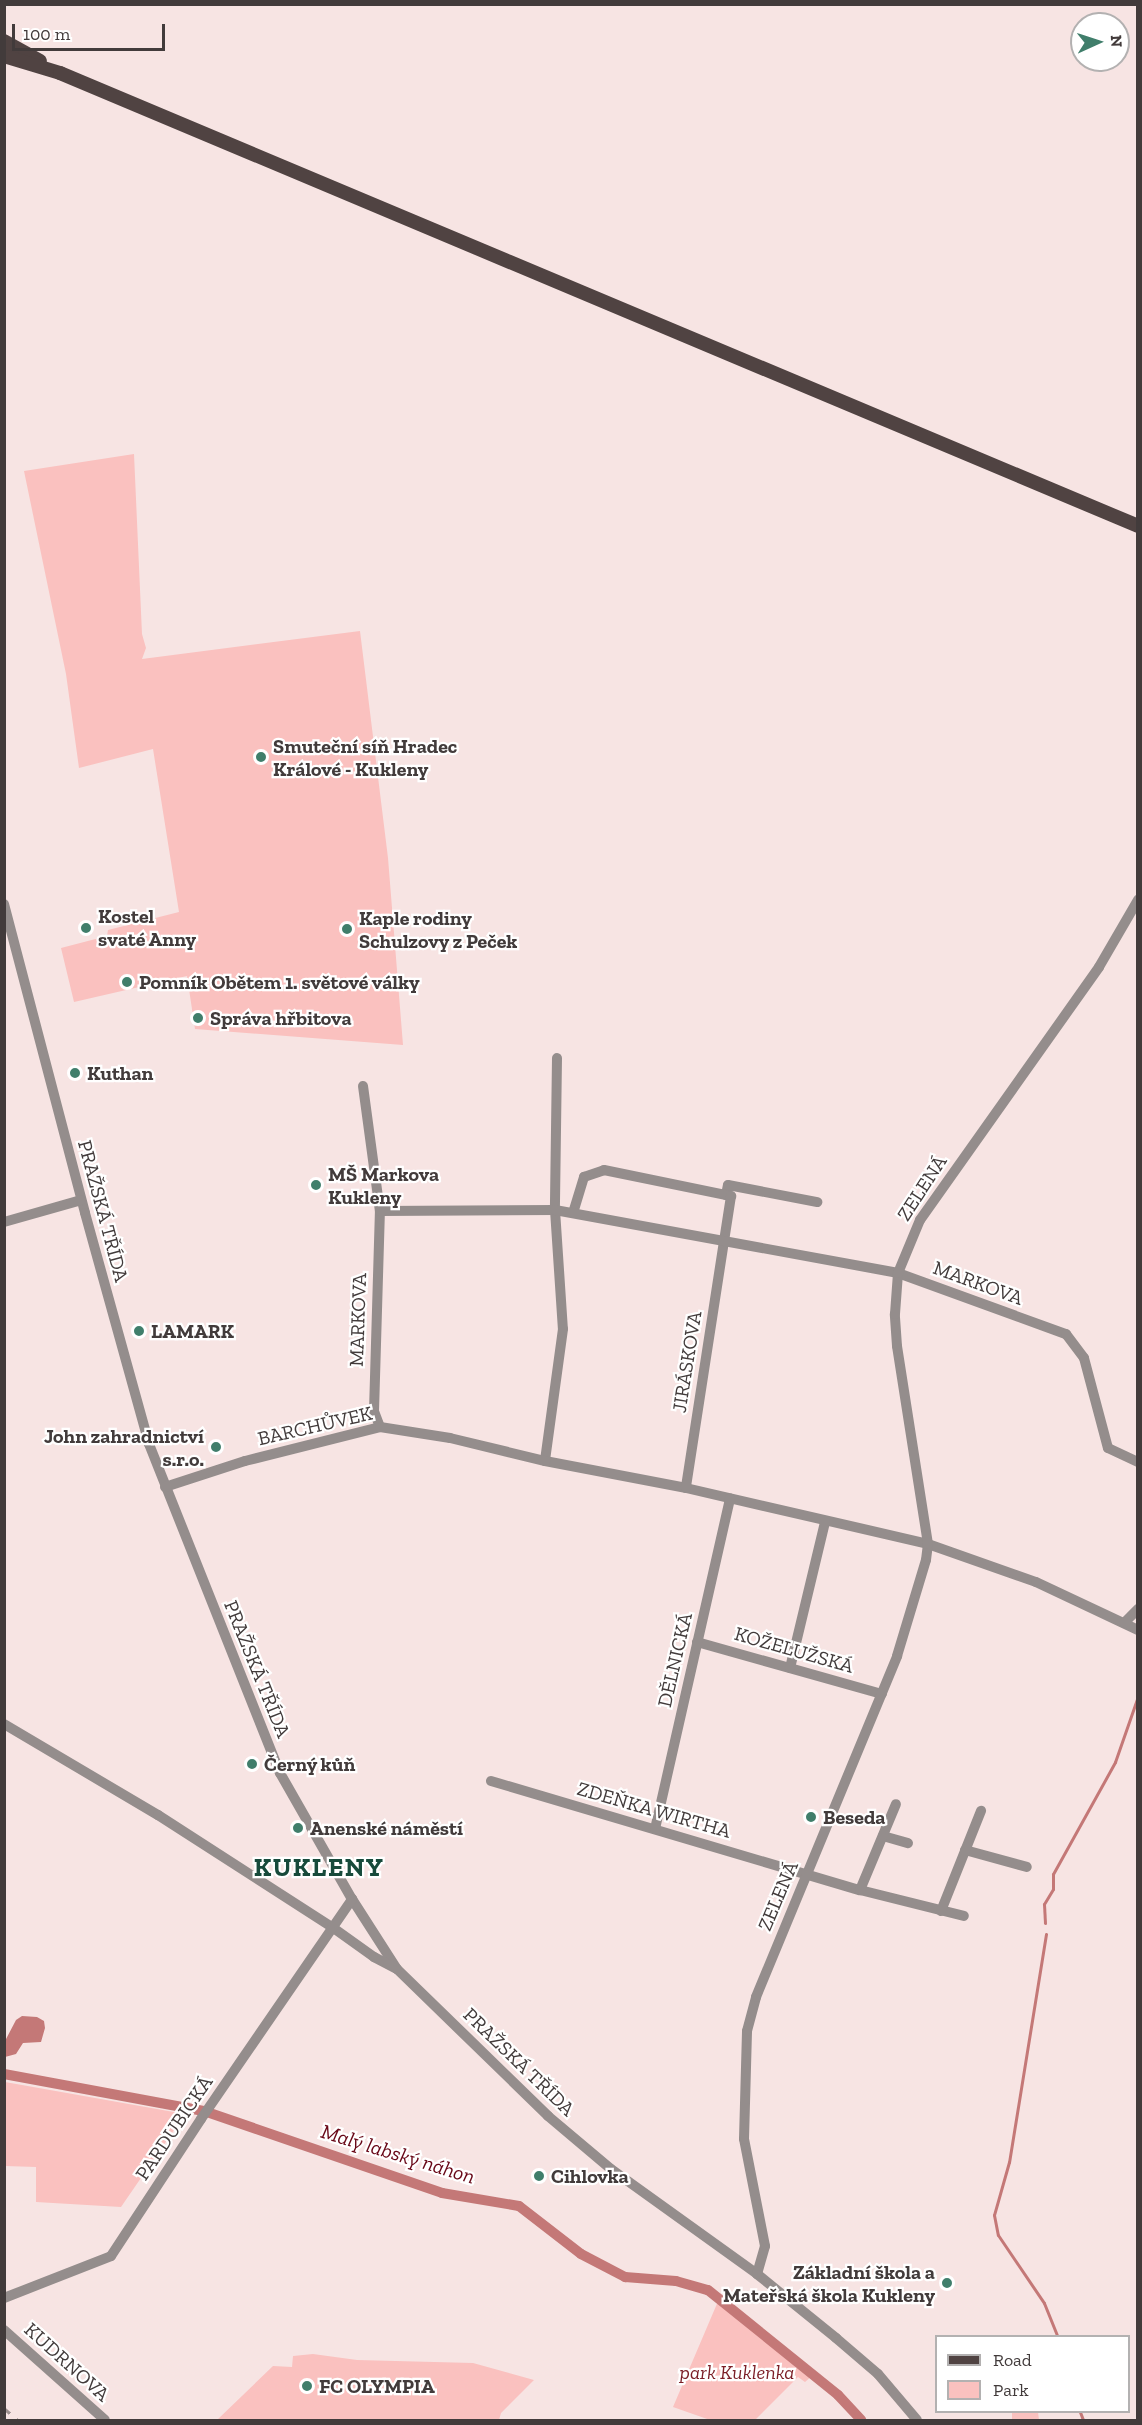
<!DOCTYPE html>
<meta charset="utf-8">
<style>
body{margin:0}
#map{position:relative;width:1142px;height:2425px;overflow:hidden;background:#f7e4e3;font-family:"Zilla Slab",serif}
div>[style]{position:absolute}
.green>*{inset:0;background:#fac1bf}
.water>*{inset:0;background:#c47877}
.stream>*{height:3px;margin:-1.5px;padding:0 1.5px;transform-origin:1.5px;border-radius:1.5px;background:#c47877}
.canal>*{height:10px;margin:-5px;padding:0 5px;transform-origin:5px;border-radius:5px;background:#c47877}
.minor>*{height:10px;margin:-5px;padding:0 5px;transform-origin:5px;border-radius:5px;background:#948d8c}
.major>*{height:14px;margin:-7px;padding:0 7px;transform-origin:7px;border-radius:7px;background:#504342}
.rail>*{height:3px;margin-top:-1.5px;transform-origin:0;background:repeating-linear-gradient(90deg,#9d908f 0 8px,transparent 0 16px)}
.dots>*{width:16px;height:16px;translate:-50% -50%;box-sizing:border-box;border:3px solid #fff;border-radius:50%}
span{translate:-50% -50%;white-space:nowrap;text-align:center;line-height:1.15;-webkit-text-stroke:4.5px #fff;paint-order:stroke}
.poi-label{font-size:20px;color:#423b3b;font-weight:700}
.left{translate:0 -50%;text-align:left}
.right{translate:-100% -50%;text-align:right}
.street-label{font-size:20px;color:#423b3b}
.park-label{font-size:20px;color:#7b1e26;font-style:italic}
.water-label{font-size:21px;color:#680717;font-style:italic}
.district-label{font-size:26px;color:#174a3b;font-weight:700;letter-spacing:1.5px}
.frame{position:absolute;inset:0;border:6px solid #423b3b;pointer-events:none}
.legend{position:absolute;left:935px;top:2335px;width:195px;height:78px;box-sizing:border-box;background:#fff;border:2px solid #b3b1b1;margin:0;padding:8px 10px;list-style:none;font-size:18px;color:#423b3b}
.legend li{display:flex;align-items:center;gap:12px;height:30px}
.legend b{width:30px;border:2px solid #b3b1b1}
.north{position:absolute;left:1070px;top:12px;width:60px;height:60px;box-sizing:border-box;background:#fff;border:2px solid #b3b1b1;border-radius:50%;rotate:87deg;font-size:16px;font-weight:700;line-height:24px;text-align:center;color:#423b3b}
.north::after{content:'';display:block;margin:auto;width:21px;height:27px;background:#407e6b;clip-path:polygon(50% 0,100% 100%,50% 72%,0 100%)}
.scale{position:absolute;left:12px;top:24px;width:153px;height:27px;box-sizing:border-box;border:3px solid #423b3b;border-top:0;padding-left:8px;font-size:18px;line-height:21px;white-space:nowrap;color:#423b3b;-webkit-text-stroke:4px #fff;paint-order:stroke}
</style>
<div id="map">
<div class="green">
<div style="clip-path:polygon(134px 454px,142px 634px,146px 648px,142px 659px,360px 631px,388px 858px,403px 1045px,195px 1029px,187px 976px,74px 1002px,61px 948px,107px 936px,108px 930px,179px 912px,153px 749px,79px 768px,66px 674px,24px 471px)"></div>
<div style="clip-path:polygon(4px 2082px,5px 2082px,185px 2114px,121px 2207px,36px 2202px,36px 2167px,5px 2166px)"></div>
<div style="clip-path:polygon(719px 2299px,813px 2375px,805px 2382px,798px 2377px,755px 2420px,710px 2420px,673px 2407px)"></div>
<div style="clip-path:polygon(313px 2354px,357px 2360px,473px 2363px,534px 2380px,501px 2413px,499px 2420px,217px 2420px,273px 2366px,292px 2367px,293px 2356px)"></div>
<div style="clip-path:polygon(1012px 2412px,1038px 2412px,1039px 2420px,1012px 2420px)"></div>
</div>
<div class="water">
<div style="clip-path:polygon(22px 2016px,37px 2017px,44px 2021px,45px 2028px,41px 2042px,23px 2043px,16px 2054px,5px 2057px,5px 2041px,16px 2020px)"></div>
</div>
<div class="stream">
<div style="left:1045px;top:1923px;width:19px;rotate:-93deg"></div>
<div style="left:1044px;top:1904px;width:17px;rotate:-59deg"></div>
<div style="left:1053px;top:1889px;width:15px;rotate:-90deg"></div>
<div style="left:1053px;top:1874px;width:128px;rotate:-61deg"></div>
<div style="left:1115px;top:1762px;width:70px;rotate:-70.8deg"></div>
<div style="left:1046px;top:1934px;width:231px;rotate:99.2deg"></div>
<div style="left:1009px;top:2162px;width:55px;rotate:105.8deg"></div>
<div style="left:994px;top:2215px;width:20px;rotate:79deg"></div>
<div style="left:998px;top:2235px;width:82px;rotate:55.9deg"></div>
<div style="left:1044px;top:2303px;width:35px;rotate:68deg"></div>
<div style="left:1080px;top:2412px;width:9px;rotate:69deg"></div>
</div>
<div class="canal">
<div style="left:4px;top:2074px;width:203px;rotate:10.5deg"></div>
<div style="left:204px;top:2111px;width:252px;rotate:19deg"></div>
<div style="left:442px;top:2193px;width:78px;rotate:9.6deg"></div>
<div style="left:519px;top:2206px;width:78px;rotate:37.7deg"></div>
<div style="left:581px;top:2254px;width:50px;rotate:27.6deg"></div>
<div style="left:625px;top:2277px;width:51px;rotate:4.5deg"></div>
<div style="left:676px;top:2281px;width:33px;rotate:16deg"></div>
<div style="left:708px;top:2290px;width:167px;rotate:38.9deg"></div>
<div style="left:838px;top:2395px;width:34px;rotate:47deg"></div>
</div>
<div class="minor">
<div style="left:4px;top:904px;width:319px;rotate:75.3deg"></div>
<div style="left:85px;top:1213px;width:240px;rotate:74.5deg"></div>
<div style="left:149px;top:1444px;width:354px;rotate:68.3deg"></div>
<div style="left:280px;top:1773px;width:145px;rotate:60.3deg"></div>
<div style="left:352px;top:1899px;width:83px;rotate:57.3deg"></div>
<div style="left:397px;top:1969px;width:211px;rotate:44.2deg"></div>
<div style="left:548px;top:2116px;width:82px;rotate:40.1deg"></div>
<div style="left:611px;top:2169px;width:180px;rotate:35.7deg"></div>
<div style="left:757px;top:2274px;width:102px;rotate:39deg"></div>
<div style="left:836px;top:2338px;width:55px;rotate:40.6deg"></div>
<div style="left:878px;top:2374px;width:60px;rotate:49.7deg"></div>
<div style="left:557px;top:1058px;width:152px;rotate:90.8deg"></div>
<div style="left:555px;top:1210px;width:119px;rotate:86.2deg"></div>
<div style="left:563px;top:1329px;width:133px;rotate:97.8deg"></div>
<div style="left:545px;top:1461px;width:144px;rotate:10.8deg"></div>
<div style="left:686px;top:1488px;width:248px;rotate:13deg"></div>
<div style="left:928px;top:1544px;width:114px;rotate:19.4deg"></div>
<div style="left:1036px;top:1582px;width:113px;rotate:25.2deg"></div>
<div style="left:363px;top:1086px;width:126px;rotate:82.3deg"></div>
<div style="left:726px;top:1195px;width:10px;rotate:-79deg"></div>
<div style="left:728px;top:1185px;width:91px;rotate:10.8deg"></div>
<div style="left:573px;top:1213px;width:38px;rotate:-73deg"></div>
<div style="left:584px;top:1177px;width:21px;rotate:-19deg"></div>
<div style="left:604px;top:1170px;width:130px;rotate:11.6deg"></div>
<div style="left:731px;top:1196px;width:295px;rotate:98.8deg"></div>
<div style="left:4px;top:1222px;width:80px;rotate:-15.9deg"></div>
<div style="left:380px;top:1427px;width:17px;rotate:-111deg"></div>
<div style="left:374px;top:1411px;width:200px;rotate:-88.3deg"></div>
<div style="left:380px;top:1211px;width:175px;rotate:-0.3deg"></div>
<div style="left:555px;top:1210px;width:349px;rotate:10.4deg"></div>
<div style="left:898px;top:1273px;width:179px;rotate:20deg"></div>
<div style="left:1066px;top:1334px;width:30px;rotate:53deg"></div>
<div style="left:1084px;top:1358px;width:93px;rotate:75.1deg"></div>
<div style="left:1108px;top:1448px;width:33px;rotate:25deg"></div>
<div style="left:165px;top:1487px;width:84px;rotate:-18deg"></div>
<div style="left:245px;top:1461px;width:139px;rotate:-14.1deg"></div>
<div style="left:380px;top:1427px;width:71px;rotate:8.9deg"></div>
<div style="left:450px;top:1438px;width:98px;rotate:13.6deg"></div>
<div style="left:1124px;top:1623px;width:20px;rotate:-45deg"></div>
<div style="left:697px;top:1642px;width:192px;rotate:15.7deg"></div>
<div style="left:790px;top:1668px;width:150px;rotate:-76.5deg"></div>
<div style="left:4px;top:1724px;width:179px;rotate:30.6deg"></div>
<div style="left:158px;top:1815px;width:207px;rotate:32.8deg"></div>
<div style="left:332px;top:1927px;width:52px;rotate:35.5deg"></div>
<div style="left:374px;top:1957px;width:26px;rotate:28deg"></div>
<div style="left:491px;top:1781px;width:385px;rotate:16.5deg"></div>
<div style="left:860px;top:1890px;width:107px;rotate:14deg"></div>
<div style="left:655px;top:1829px;width:339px;rotate:-77.2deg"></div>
<div style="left:883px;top:1836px;width:26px;rotate:16deg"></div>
<div style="left:965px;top:1850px;width:64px;rotate:15.3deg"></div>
<div style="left:860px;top:1890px;width:93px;rotate:-67.3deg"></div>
<div style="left:941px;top:1911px;width:108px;rotate:-68.2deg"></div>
<div style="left:757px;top:2274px;width:29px;rotate:-74deg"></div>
<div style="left:765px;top:2246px;width:109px;rotate:-101.1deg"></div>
<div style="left:744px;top:2139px;width:108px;rotate:-88.4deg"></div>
<div style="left:747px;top:2031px;width:35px;rotate:-75deg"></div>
<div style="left:756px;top:1997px;width:369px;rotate:-67.5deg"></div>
<div style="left:897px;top:1656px;width:100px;rotate:-73.2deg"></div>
<div style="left:926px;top:1560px;width:16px;rotate:-83deg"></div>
<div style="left:928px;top:1544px;width:200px;rotate:-98.9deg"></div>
<div style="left:897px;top:1346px;width:32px;rotate:-94deg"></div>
<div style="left:895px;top:1314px;width:41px;rotate:-85.8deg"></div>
<div style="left:898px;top:1273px;width:57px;rotate:-67.5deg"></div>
<div style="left:920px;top:1220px;width:310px;rotate:-54.7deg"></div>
<div style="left:1099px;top:967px;width:78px;rotate:-59.8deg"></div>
<div style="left:4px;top:2298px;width:115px;rotate:-21.4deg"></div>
<div style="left:111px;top:2256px;width:164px;rotate:-56.7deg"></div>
<div style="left:201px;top:2119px;width:267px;rotate:-55.5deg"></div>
<div style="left:4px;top:2330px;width:135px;rotate:41.7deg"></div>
</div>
<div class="major">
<div style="left:4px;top:41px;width:41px;rotate:29.1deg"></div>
<div style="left:4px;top:56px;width:59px;rotate:16.9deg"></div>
<div style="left:60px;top:73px;width:1169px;rotate:22.79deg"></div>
</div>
<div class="rail">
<div style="left:4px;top:2408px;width:18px;rotate:41deg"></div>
</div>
<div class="dots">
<div style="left:261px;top:757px;background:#407e6b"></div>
<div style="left:86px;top:928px;background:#407e6b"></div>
<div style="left:347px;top:929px;background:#407e6b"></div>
<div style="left:127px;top:982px;background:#407e6b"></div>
<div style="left:198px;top:1018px;background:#407e6b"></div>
<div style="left:75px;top:1073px;background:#407e6b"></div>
<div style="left:316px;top:1185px;background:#407e6b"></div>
<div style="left:139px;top:1331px;background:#407e6b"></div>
<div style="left:216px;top:1447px;background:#407e6b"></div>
<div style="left:252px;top:1764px;background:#407e6b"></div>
<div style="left:811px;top:1817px;background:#407e6b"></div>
<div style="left:298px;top:1828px;background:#407e6b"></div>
<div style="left:539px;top:2176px;background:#407e6b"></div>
<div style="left:947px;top:2283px;background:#407e6b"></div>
<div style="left:307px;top:2386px;background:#407e6b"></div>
</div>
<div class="poi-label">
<span class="left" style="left:273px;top:758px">Smuteční síň Hradec<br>Králové - Kukleny</span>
<span class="left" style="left:98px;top:928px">Kostel<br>svaté Anny</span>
<span class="left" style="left:359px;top:930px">Kaple rodiny<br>Schulzovy z Peček</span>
<span class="left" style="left:139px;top:982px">Pomník Obětem 1. světové války</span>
<span class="left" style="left:210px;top:1018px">Správa hřbitova</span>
<span class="left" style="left:87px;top:1073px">Kuthan</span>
<span class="left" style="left:328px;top:1186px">MŠ Markova<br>Kukleny</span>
<span class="left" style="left:151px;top:1331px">LAMARK</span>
<span class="right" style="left:204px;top:1448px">John zahradnictví<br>s.r.o.</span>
<span class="left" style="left:264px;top:1764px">Černý kůň</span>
<span class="left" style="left:823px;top:1817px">Beseda</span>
<span class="left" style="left:310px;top:1828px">Anenské náměstí</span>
<span class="left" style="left:551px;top:2176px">Cihlovka</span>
<span class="right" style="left:935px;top:2284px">Základní škola a<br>Mateřská škola Kukleny</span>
<span class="left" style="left:319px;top:2386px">FC OLYMPIA</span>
</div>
<div class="street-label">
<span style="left:922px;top:1188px;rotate:-57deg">ZELENÁ</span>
<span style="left:103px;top:1211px;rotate:75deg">PRAŽSKÁ TŘÍDA</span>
<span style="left:978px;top:1283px;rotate:20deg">MARKOVA</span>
<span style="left:358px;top:1320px;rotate:-88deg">MARKOVA</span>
<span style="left:687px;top:1362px;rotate:-81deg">JIRÁSKOVA</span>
<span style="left:315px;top:1426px;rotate:-13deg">BARCHŮVEK</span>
<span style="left:794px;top:1650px;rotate:16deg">KOŽELUŽSKÁ</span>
<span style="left:675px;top:1660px;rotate:-77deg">DĚLNICKÁ</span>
<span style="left:257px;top:1669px;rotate:68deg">PRAŽSKÁ TŘÍDA</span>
<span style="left:654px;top:1810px;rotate:16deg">ZDEŇKA WIRTHA</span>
<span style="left:778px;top:1896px;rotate:-67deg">ZELENÁ</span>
<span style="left:519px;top:2062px;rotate:44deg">PRAŽSKÁ TŘÍDA</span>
<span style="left:174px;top:2128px;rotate:-56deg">PARDUBICKÁ</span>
<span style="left:67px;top:2362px;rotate:42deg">KUDRNOVA</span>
</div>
<div class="park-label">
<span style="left:737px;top:2372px">park Kuklenka</span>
</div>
<div class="water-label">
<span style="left:398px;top:2154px;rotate:17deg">Malý labský náhon</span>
</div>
<div class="district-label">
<span style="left:319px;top:1868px">KUKLENY</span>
</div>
<div class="frame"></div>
<ul class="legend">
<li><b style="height:8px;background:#504342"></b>Road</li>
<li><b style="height:16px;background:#fac1bf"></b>Park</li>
</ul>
<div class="north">N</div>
<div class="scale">100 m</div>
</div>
